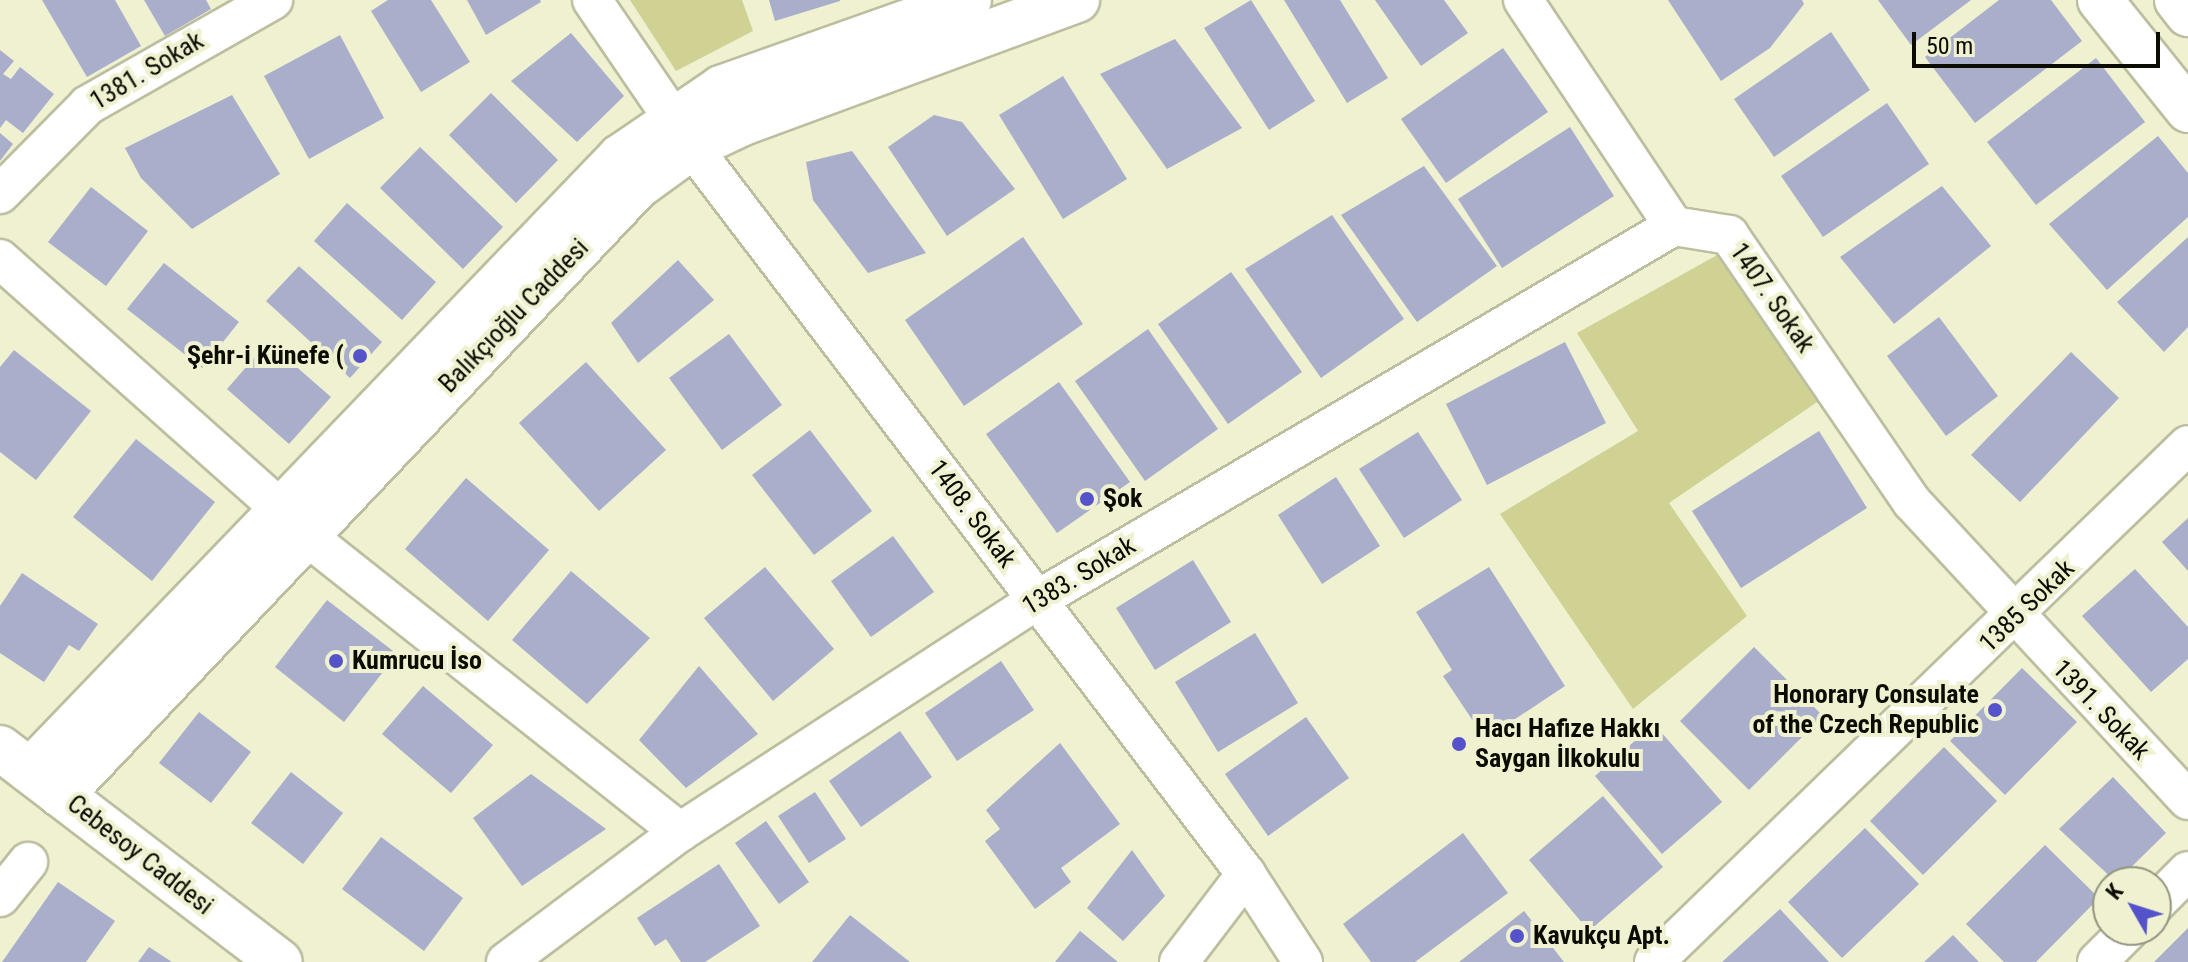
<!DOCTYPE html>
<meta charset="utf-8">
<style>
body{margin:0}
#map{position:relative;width:2188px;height:962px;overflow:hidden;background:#eff1d1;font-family:"Roboto Condensed",sans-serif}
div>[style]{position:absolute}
.green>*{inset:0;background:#d0d294}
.building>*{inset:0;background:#a9aecb}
.roads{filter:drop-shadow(2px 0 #bcbe9f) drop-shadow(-2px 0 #bcbe9f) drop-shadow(0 2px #bcbe9f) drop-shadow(0 -2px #bcbe9f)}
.minor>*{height:38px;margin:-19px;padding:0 19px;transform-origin:19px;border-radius:19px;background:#fff}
.tertiary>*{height:44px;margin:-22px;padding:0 22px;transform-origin:22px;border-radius:22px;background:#fff}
.secondary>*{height:44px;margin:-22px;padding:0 22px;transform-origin:22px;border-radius:22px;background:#fff}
.primary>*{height:44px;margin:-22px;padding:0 22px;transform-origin:22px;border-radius:22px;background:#fff}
.dots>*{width:22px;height:22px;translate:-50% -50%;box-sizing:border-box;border:4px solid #eff1d1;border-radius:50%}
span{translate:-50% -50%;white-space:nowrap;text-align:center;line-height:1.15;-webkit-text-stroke:8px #eff1d1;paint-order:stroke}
.street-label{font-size:26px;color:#0c0c03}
.poi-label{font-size:26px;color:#0c0c03;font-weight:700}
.right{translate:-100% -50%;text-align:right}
.left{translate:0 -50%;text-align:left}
.north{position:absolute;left:2092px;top:866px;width:80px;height:80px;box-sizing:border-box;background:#eff1d1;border:2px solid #94957f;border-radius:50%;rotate:309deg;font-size:22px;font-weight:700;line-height:32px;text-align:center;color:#0c0c03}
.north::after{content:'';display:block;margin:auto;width:28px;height:36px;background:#5453ca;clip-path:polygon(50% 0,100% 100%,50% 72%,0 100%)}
.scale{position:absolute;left:1912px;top:32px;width:248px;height:36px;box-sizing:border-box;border:4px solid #0c0c03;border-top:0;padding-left:10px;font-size:24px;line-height:28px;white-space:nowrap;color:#0c0c03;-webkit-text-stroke:6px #eff1d1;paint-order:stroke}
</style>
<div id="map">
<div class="green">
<div style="clip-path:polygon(630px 0,742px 0,753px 31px,676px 71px)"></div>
<div style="clip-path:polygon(1719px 254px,1823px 398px,1669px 503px,1747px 616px,1633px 709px,1500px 514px,1638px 431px,1577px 333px)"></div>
</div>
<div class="building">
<div style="clip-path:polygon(42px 0,115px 0,141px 46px,87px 77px)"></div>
<div style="clip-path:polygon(144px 0,206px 0,211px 9px,165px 36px)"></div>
<div style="clip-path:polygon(388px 0,431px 0,470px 62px,421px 92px,371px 11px)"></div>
<div style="clip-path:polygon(467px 0,540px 0,541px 2px,486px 35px)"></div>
<div style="clip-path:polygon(769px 0,840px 0,840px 1px,775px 21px)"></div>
<div style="clip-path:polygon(1251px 0,1315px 101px,1269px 130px,1204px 28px)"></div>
<div style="clip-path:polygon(1284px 0,1340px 0,1388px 78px,1347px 103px)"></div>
<div style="clip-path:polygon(1375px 0,1444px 0,1468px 33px,1421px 66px)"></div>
<div style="clip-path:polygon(1668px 0,1802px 0,1804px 4px,1770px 48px,1721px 81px)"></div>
<div style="clip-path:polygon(1878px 0,1971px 0,1911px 45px)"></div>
<div style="clip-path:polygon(1999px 0,2051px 0,2082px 41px,1975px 123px,1925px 57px)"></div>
<div style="clip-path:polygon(1831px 32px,1870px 90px,1774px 157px,1734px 99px)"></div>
<div style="clip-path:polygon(571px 33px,624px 96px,577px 142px,511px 81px)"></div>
<div style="clip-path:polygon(340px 35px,384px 118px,309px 159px,264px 76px)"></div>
<div style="clip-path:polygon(1175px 39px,1242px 128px,1167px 169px,1100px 74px)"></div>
<div style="clip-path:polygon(1503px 48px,1548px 112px,1446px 183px,1401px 119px)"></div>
<div style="clip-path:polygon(0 50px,14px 61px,3px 74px,11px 79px,20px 67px,54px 94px,23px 133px,6px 120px,0 128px)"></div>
<div style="clip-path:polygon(2096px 58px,2145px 122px,2036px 205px,1987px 142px)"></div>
<div style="clip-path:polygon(1063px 76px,1127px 179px,1063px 219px,999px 115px)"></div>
<div style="clip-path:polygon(491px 93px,558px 160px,516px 203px,449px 135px)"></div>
<div style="clip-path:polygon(232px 95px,280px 174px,192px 229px,141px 178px,125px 148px)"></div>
<div style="clip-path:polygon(1887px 103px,1929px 164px,1823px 237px,1781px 176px)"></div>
<div style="clip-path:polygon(934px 115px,962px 122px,1015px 189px,947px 236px,888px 147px)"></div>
<div style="clip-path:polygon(1570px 127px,1614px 196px,1502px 268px,1458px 199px)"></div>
<div style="clip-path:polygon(0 133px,13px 144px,0 161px)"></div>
<div style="clip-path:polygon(2158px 136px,2188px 173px,2188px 217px,2107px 290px,2049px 224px)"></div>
<div style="clip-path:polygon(420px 147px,503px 227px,463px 269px,380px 188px)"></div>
<div style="clip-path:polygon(852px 151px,926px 253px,868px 273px,813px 200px,806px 162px)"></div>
<div style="clip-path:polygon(1424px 166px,1497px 266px,1417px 322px,1341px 215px)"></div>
<div style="clip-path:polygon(1942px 186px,1991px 246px,1894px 324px,1840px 257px)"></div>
<div style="clip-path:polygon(91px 187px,148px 231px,106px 286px,48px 242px)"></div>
<div style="clip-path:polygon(347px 203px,436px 282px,402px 320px,314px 241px)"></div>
<div style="clip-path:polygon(1332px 215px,1404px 319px,1321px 378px,1245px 269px)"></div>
<div style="clip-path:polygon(1023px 237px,1083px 324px,964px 406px,905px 320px)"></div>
<div style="clip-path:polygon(2188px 237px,2188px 327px,2164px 352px,2117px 302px)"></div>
<div style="clip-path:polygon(678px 260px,714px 300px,638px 363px,611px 323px)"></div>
<div style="clip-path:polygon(164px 263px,239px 322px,202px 368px,127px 309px)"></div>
<div style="clip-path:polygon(299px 266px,382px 342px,350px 378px,266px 301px)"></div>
<div style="clip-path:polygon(1231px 272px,1302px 372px,1228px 424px,1158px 324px)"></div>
<div style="clip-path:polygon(1939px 317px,1998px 396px,1946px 436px,1887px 356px)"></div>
<div style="clip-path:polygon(1148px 329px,1218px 429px,1145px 481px,1075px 381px)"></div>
<div style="clip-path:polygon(729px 334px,782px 405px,722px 450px,669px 378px)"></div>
<div style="clip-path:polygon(268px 342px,331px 397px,289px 444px,227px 389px)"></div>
<div style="clip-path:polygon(1565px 342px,1606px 423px,1487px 485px,1446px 404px)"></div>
<div style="clip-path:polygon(14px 350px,91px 411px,36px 480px,0 452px,0 367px)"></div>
<div style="clip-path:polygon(2071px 352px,2119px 398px,2020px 502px,1971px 455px)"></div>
<div style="clip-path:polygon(586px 362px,666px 450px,599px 511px,519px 423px)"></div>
<div style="clip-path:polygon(1059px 382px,1130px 482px,1057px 533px,986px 434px)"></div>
<div style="clip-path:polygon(810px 430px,872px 511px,814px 555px,752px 475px)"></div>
<div style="clip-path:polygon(1819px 431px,1867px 508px,1741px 588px,1692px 511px)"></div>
<div style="clip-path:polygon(1418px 432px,1462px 500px,1404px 538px,1359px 469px)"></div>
<div style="clip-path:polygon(136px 439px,215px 502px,152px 581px,73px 517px)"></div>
<div style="clip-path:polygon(1336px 477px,1380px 546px,1322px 584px,1278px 515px)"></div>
<div style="clip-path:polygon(466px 478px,549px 550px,488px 621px,405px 549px)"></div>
<div style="clip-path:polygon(2188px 518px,2188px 571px,2162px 542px)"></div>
<div style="clip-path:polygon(893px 536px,934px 592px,871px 637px,831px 581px)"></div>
<div style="clip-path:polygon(1193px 560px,1231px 622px,1155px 670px,1116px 608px)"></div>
<div style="clip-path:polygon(765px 567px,834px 649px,773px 701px,704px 618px)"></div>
<div style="clip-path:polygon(1489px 567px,1565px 686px,1485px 739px,1443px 676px,1452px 670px,1416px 612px)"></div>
<div style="clip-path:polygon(2135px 569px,2188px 627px,2188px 659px,2151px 692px,2082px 616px)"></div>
<div style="clip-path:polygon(571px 571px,650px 638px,587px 704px,512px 640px)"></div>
<div style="clip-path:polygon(22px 573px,98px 624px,79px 651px,69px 645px,44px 682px,0 653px,0 606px)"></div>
<div style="clip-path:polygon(327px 600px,397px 654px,344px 722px,275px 667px)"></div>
<div style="clip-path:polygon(1255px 633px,1298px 703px,1218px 752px,1175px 682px)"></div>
<div style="clip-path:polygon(1754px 647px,1823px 716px,1749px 790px,1680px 721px)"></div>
<div style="clip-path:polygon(1001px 661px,1034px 710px,957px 761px,925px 713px)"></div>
<div style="clip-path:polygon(699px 666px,758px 734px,686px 788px,639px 740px)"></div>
<div style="clip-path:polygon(2022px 668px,2077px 722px,2005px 795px,1950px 741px)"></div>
<div style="clip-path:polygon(423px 686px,493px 745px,451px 793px,382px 734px)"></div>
<div style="clip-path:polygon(199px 712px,251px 752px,211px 803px,159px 763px)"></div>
<div style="clip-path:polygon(1306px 717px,1349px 778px,1268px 836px,1225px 774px)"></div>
<div style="clip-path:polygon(1654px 724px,1722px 802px,1662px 854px,1595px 776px)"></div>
<div style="clip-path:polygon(900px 731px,932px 777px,861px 827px,829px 781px)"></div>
<div style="clip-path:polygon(1060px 743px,1120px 824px,1061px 868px,1071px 882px,1035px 909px,985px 841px,1000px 829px,986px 810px)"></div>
<div style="clip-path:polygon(1944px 747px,1997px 801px,1923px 875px,1870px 821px)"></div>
<div style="clip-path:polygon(291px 772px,343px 813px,303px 864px,251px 823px)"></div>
<div style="clip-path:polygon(531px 774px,606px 829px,522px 886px,473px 818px)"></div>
<div style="clip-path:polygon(2113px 777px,2166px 833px,2116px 882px,2059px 829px)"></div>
<div style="clip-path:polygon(815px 792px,846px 839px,809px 863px,778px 816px)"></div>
<div style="clip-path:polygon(1603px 796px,1663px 867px,1589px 931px,1529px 860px)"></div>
<div style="clip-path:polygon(766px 821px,809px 882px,779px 904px,735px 843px)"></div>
<div style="clip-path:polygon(1865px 828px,1919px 884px,1842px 958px,1788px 902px)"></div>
<div style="clip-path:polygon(1463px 833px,1508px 893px,1415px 962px,1371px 962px,1343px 924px)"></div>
<div style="clip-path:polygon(381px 837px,463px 898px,424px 951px,342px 889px)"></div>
<div style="clip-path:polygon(2045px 845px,2099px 898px,2036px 962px,2004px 962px,1966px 924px)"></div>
<div style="clip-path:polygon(1132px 850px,1165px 896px,1123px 941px,1087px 908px)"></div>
<div style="clip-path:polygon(719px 864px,760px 926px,705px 962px,681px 962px,666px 939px,655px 946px,637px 918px)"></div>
<div style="clip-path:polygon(58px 882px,115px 921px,86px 962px,2px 962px)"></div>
<div style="clip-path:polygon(1780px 909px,1829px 962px,1722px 962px)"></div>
<div style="clip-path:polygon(1524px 911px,1564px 962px,1459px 962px)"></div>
<div style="clip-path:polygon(850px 915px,910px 962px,812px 962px)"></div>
<div style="clip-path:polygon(2188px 928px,2188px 962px,2154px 962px)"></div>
<div style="clip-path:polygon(1080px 931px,1118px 962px,1055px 962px)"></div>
<div style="clip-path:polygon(1953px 935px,1979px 962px,1924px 962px)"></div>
<div style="clip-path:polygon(149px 947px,172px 962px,138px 962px)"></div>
</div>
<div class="roads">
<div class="minor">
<div style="left:592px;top:0;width:140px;rotate:55.7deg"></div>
<div style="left:1523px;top:0;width:272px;rotate:56.3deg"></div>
<div style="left:1674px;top:226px;width:56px;rotate:9.3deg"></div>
<div style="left:1729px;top:235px;width:324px;rotate:55.6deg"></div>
<div style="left:1912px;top:502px;width:406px;rotate:47.2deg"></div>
<div style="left:692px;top:147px;width:914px;rotate:52.69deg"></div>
<div style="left:1246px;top:874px;width:105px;rotate:57.1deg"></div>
<div style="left:0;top:194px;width:125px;rotate:-45.3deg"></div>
<div style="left:88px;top:105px;width:213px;rotate:-29.6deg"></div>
<div style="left:0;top:259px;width:374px;rotate:41.7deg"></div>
<div style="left:304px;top:534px;width:480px;rotate:38.4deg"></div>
<div style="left:0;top:897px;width:45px;rotate:-51.3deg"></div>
<div style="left:2156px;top:903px;width:45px;rotate:-45deg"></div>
<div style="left:506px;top:962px;width:217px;rotate:-36.8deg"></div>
<div style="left:680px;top:832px;width:426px;rotate:-33deg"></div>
<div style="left:1037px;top:600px;width:739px;rotate:-30.42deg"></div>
<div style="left:1179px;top:962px;width:111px;rotate:-52.7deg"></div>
<div style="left:1654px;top:962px;width:743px;rotate:-44.07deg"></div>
<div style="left:2097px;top:962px;width:45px;rotate:-45deg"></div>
</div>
<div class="tertiary">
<div style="left:30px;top:771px;width:852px;rotate:-46.14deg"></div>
<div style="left:620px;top:157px;width:122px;rotate:-34.3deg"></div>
<div style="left:721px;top:88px;width:263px;rotate:-19.5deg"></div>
<div style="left:61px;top:795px;width:838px;rotate:-46.55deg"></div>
<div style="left:637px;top:187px;width:68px;rotate:-36deg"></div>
<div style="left:692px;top:147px;width:56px;rotate:-25.2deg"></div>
<div style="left:743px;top:123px;width:356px;rotate:-20.2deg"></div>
</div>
<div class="secondary">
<div style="left:0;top:748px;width:352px;rotate:37.4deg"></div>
</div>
<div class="primary">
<div style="left:2100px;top:0;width:141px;rotate:51.3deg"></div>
<div style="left:2177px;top:0;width:18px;rotate:52deg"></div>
</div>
</div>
<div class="dots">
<div style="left:360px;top:356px;background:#5453ca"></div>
<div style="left:1087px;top:499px;background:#5453ca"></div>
<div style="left:336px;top:661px;background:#5453ca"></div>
<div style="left:1995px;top:710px;background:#5453ca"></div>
<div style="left:1459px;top:744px;background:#5453ca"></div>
<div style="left:1517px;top:936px;background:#5453ca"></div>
</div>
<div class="street-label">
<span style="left:147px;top:71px;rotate:-31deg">1381. Sokak</span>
<span style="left:1772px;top:298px;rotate:55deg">1407. Sokak</span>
<span style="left:514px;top:316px;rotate:-46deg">Balıkçıoğlu Caddesi</span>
<span style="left:972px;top:514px;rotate:53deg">1408. Sokak</span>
<span style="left:1079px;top:576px;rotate:-31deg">1383. Sokak</span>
<span style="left:2027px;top:606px;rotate:-44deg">1385 Sokak</span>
<span style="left:2101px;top:710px;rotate:46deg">1391. Sokak</span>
<span style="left:140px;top:855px;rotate:38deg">Cebesoy Caddesi</span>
</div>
<div class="poi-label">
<span class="right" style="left:344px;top:356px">Şehr-i Künefe (</span>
<span class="left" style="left:1103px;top:499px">Şok</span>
<span class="left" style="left:352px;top:661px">Kumrucu İso</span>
<span class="right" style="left:1979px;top:710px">Honorary Consulate<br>of the Czech Republic</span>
<span class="left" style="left:1475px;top:744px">Hacı Hafize Hakkı<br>Saygan İlkokulu</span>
<span class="left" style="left:1533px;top:936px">Kavukçu Apt.</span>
</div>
<div class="north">K</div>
<div class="scale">50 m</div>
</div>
